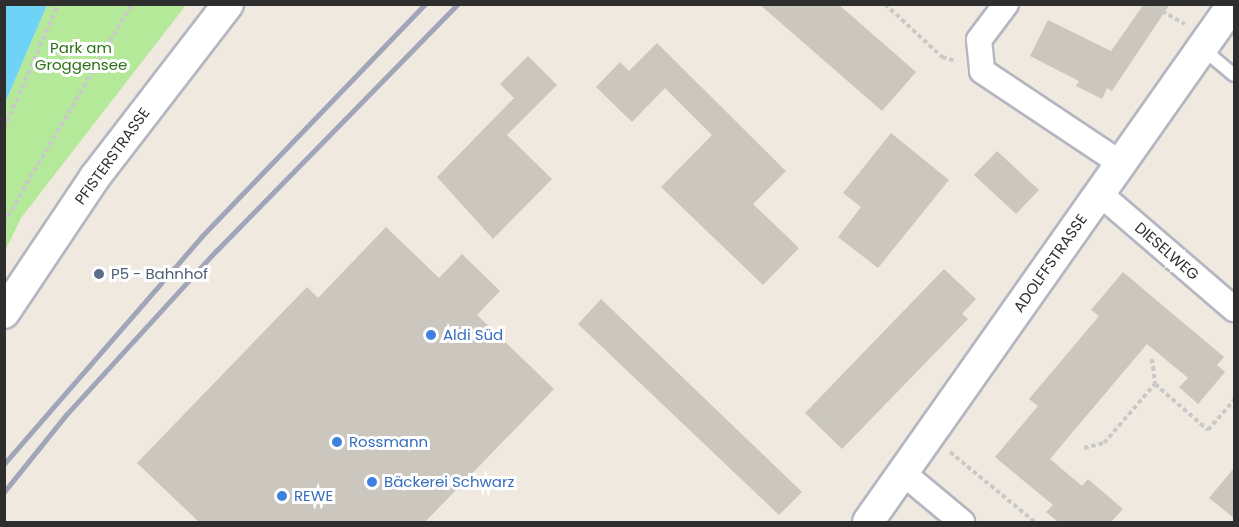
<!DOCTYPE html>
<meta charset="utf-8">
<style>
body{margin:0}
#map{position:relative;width:1239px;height:527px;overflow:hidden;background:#efe9e0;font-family:Poppins,sans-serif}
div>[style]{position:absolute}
.green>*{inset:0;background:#b5e99a}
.water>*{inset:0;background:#6ed3f7}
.building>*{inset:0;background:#cbc7be}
.path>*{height:4px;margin-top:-2px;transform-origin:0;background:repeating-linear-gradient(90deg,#c9c9c9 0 4.5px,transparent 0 7.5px)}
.roads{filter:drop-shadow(2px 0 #b4b6c2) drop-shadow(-2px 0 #b4b6c2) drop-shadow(0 2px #b4b6c2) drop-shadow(0 -2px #b4b6c2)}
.service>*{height:12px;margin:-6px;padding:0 6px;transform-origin:6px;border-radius:6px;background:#fff}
.minor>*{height:24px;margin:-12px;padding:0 12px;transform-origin:12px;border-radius:12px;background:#fff}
.tertiary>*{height:30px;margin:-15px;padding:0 15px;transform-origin:15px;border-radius:15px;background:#fff}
.rail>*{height:4.5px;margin:-2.25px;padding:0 2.25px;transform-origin:2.25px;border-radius:2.25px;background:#a1a5b9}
.dots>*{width:16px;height:16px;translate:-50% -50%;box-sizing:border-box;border:3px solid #fff;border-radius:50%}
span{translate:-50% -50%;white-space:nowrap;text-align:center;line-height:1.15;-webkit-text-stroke:6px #fff;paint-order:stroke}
.park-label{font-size:15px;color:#2a7216}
.street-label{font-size:15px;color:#2e2e2e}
.service-label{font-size:15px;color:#4e5e75}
.left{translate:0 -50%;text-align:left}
.shop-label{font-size:15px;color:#366cbe}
.frame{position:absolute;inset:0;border:6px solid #2e2e2e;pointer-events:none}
</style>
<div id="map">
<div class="green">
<div style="clip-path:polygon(47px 5px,186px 5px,21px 218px,5px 251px,5px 103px)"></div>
</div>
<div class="water">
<div style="clip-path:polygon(5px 4px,47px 5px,5px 103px,4px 5px)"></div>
</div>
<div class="building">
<div style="clip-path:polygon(759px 4px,838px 4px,916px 72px,882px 111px)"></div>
<div style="clip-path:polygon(1144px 4px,1170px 4px,1112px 91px,1107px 88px,1102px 99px,1076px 86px,1079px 81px,1030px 56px,1048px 20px,1111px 51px)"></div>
<div style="clip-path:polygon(657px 43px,786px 171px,753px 204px,799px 248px,763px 285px,661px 187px,712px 135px,665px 88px,632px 122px,596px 87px,620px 62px,629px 71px)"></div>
<div style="clip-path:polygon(528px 56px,557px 85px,507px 135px,552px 179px,493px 239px,437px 177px,514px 98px,500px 84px)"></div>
<div style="clip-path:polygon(891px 133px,949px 180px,878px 268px,838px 237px,861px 207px,843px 193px)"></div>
<div style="clip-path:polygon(997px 151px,1039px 190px,1016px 214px,974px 175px)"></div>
<div style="clip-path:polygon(386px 227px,439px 278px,462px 254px,500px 291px,477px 315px,554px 389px,425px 522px,199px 522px,137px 463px,307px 287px,318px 298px)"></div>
<div style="clip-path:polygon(944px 269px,976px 299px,962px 314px,968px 319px,842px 449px,805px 413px)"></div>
<div style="clip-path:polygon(1123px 272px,1224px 357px,1217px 365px,1225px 372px,1198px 404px,1179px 387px,1188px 378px,1147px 344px,1050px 459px,1082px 486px,1088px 479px,1123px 509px,1111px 522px,1058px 522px,1046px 512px,1053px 505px,995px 457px,1038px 406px,1029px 399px,1099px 316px,1091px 310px)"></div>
<div style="clip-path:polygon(601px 299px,802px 492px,779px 515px,578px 324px)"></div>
<div style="clip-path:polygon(1234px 468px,1234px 518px,1209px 498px)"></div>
</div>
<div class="path">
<div style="left:885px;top:4px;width:78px;rotate:42.9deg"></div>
<div style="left:942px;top:57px;width:15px;rotate:16deg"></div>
<div style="left:1149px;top:4px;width:41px;rotate:29.1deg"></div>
<div style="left:4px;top:129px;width:136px;rotate:-66.6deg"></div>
<div style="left:4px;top:223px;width:254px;rotate:-59.7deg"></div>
<div style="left:1152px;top:359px;width:25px;rotate:83deg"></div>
<div style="left:1084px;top:448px;width:21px;rotate:-14deg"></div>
<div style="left:1104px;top:443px;width:78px;rotate:-49.2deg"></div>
<div style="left:1155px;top:384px;width:70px;rotate:41deg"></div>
<div style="left:1208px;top:430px;width:40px;rotate:-49deg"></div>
<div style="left:950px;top:452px;width:110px;rotate:39.5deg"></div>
</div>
<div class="roads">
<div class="service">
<div style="left:1203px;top:49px;width:40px;rotate:40deg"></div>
</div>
<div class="minor">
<div style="left:1006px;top:4px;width:45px;rotate:126.9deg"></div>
<div style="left:979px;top:40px;width:31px;rotate:84deg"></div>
<div style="left:982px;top:71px;width:166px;rotate:33.7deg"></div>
<div style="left:1099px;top:193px;width:178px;rotate:40.7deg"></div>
<div style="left:903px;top:473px;width:77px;rotate:39.7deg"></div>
</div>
<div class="tertiary">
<div style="left:4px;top:313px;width:164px;rotate:-56.2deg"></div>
<div style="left:95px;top:177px;width:218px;rotate:-52.4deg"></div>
<div style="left:868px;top:522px;width:634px;rotate:-54.83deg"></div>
</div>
</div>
<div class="rail">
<div style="left:4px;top:464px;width:301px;rotate:-49deg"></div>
<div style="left:201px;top:237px;width:323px;rotate:-46.1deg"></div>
<div style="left:4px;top:492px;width:99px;rotate:-51.2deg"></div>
<div style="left:66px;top:415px;width:222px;rotate:-47.6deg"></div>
<div style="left:216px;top:251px;width:346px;rotate:-45.6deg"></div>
</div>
<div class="dots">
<div style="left:99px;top:274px;background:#5c6f8a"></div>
<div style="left:431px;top:335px;background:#3f7fe0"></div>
<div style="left:337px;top:442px;background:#3f7fe0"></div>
<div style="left:372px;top:482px;background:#3f7fe0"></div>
<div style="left:282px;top:496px;background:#3f7fe0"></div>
</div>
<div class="park-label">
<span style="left:81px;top:56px">Park am<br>Groggensee</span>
</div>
<div class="street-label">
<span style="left:112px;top:156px;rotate:-54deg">PFISTERSTRASSE</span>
<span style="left:1167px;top:251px;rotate:41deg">DIESELWEG</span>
<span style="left:1050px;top:263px;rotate:-55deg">ADOLFFSTRASSE</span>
</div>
<div class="service-label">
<span class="left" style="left:111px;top:274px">P5 - Bahnhof</span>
</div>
<div class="shop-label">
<span class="left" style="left:443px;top:335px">Aldi Süd</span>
<span class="left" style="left:349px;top:442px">Rossmann</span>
<span class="left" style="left:384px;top:482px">Bäckerei Schwarz</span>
<span class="left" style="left:294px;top:496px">REWE</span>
</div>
<div class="frame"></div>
</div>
